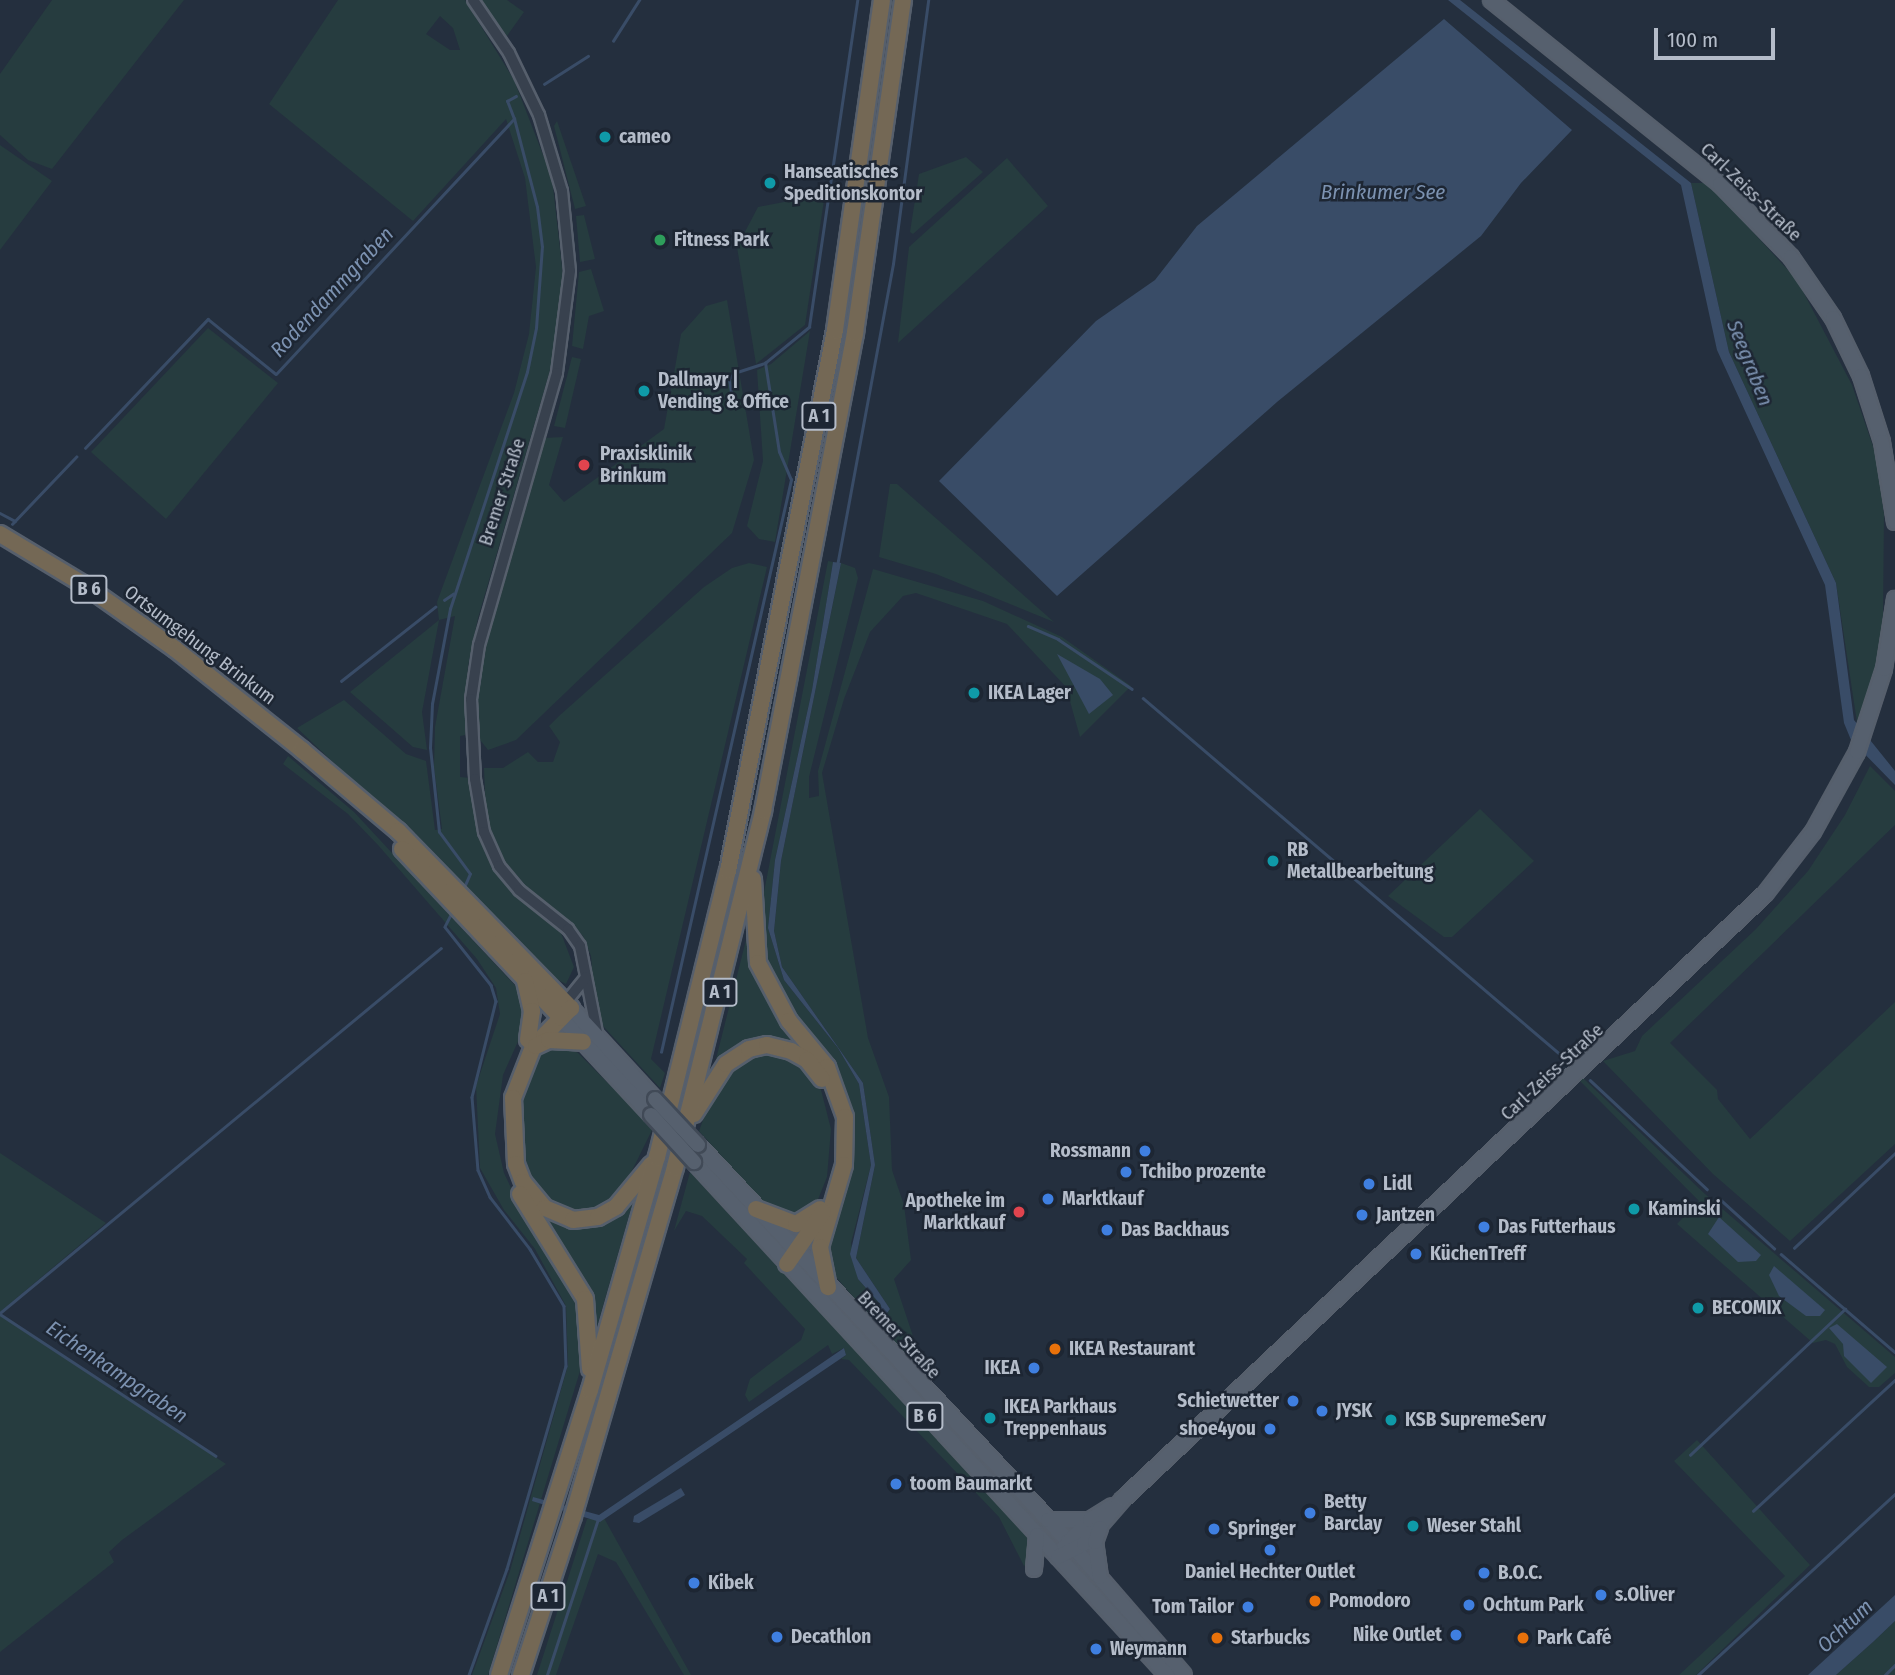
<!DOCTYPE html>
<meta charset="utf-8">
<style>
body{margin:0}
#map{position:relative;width:1895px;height:1675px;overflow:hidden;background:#242f3e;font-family:"Fira Sans Condensed",sans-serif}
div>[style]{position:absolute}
.green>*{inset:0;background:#263c3f}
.water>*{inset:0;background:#394c67}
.stream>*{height:2.5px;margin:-1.25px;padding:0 1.25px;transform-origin:1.25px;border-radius:1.25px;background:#394c67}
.roads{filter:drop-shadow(2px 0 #565f6c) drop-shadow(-2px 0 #565f6c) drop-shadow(0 2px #565f6c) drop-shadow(0 -2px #565f6c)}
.minor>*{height:10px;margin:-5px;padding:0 5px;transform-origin:5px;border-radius:5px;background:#38414e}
.major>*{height:14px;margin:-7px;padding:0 7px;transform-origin:7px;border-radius:7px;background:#56606e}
.highway>*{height:16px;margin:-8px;padding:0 8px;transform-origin:8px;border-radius:8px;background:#746855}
.bridges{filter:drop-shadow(2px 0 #414a57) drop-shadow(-2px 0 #414a57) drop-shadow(0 2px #414a57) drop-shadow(0 -2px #414a57)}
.major-bridge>*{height:14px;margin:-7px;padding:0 7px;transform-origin:7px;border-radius:7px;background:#56606e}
.dots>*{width:19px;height:19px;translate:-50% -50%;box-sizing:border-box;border:4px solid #1d2633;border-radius:50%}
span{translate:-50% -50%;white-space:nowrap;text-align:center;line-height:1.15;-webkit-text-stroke:5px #1d2633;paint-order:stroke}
.shield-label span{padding:2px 5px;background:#1d2633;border:2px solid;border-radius:5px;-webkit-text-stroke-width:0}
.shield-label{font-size:18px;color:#b4bcc9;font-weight:700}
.poi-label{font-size:19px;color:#b4bcc9;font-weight:700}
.left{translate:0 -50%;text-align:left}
.right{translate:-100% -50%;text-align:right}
.street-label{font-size:19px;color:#b4bcc9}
.water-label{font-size:21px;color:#7c92b1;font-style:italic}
.scale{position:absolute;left:1654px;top:28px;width:121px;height:32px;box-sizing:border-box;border:4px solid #b4bcc9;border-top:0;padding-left:9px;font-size:21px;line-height:24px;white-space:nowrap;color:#b4bcc9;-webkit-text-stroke:5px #1d2633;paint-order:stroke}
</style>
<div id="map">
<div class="green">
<div style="clip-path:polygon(52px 0,184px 0,52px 169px,28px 160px,0 135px,0 74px)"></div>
<div style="clip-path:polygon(evenodd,338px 0,465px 0,514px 80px,552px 178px,563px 276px,553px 360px,478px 618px,468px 666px,465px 735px,460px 736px,460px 777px,470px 778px,475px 820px,485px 853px,499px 877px,561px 933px,574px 967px,566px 984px,546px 974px,453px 876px,297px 728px,344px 700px,406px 754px,426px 761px,435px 830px,442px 829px,434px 767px,435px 727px,455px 616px,439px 620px,422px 712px,427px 750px,413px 747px,350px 692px,439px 620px,437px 602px,514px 393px,529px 334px,536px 267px,525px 178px,506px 119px,413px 221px,269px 104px,338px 0,440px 16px,453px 28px,460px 50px,450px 50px,426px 34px,440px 16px)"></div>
<div style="clip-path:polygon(480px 0,507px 0,524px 12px,507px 36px)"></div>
<div style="clip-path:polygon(557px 121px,586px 206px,575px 209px,554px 126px)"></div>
<div style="clip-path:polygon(0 145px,52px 181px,0 250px)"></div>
<div style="clip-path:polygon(966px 157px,983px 172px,913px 234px,910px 232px,919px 174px)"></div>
<div style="clip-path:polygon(1007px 158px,1048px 206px,898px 343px,909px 247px)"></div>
<div style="clip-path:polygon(1691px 183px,1708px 183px,1797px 280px,1852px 385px,1877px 458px,1884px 514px,1883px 616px,1874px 682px,1858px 729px,1836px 583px,1729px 352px)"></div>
<div style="clip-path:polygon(825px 194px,805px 325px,756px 364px,737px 247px,758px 207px)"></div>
<div style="clip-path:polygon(584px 215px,595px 259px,580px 262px,576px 216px)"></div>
<div style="clip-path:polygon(591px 269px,604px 311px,589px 316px,583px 349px,572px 346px,579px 272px)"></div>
<div style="clip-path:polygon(727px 300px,754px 460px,732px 533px,516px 740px,488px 750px,477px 736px,475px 700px,488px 624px,544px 438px,563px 437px,549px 485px,564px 502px,664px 429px,681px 334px,706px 306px)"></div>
<div style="clip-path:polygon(208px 328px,278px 383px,166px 519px,91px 452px)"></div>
<div style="clip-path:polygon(810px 331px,775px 542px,759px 539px,747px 526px,763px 461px,757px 370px,771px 364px)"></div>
<div style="clip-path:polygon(572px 357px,581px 359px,565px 428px,554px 426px)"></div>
<div style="clip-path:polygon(890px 484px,897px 484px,1054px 622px,936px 574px,879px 557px)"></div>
<div style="clip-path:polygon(828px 561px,833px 562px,812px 690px,775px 860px,768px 928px,784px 980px,838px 1048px,859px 1084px,871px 1165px,851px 1243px,858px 1279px,881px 1305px,878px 1316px,882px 1320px,890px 1309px,856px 1258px,875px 1165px,863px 1083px,782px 967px,774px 931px,781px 861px,841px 563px,855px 568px,858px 578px,809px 777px,809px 798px,819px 796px,818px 771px,873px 569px,983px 601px,1062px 637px,1131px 686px,1080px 737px,1066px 687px,1007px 624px,916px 593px,903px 596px,870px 632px,844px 699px,822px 773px,868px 1038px,889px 1097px,892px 1170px,904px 1205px,911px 1260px,894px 1279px,921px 1360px,914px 1367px,829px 1269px,825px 1256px,849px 1176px,850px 1115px,830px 1062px,789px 1009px,770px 977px,765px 956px,764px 892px)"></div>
<div style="clip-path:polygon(749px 563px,767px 567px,651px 1059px,665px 1073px,660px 1088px,603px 1026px,595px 1010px,591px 956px,583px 936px,527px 887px,498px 854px,486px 815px,484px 768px,503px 768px,528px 752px,538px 762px,553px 762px,560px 742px,549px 726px,559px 716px,704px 587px,732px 568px)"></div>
<div style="clip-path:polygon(288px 756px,354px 812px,524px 995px,524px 1028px,503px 1075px,495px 1134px,504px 1173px,518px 1203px,579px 1299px,583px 1361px,488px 1675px,472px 1675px,510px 1571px,568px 1365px,566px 1306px,535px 1249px,504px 1210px,480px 1168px,476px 1086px,500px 1014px,496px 988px,477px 959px,378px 845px,348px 814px,283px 764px)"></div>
<div style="clip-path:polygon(1870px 766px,1895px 791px,1895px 825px,1670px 1043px,1717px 1090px,1718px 1099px,1750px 1139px,1895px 1002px,1895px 1144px,1790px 1241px,1713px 1174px,1603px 1061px,1635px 1051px,1642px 1036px,1756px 929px,1808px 871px,1845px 815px)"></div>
<div style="clip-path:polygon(1480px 809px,1534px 861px,1452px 937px,1444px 937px,1388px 896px)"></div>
<div style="clip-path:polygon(747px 936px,761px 987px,811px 1054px,775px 1039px,753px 1040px,713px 1071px)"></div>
<div style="clip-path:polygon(549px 1047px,568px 1047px,578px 1053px,653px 1128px,621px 1193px,600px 1211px,575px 1214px,546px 1201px,529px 1176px,519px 1142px,519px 1101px,526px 1076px,539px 1055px)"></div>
<div style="clip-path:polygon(761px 1051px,795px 1057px,820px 1086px,831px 1129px,827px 1177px,817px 1202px,799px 1217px,783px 1217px,762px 1201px,699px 1131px,716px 1084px,732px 1064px)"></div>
<div style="clip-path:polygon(1583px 1078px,1705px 1194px,1895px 1357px,1895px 1373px,1879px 1387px,1869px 1387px,1847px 1367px,1835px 1344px,1826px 1340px,1813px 1343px,1677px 1224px,1699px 1201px,1580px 1081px)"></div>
<div style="clip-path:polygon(0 1153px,106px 1223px,0 1312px)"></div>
<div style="clip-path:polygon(690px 1172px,1030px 1539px,1030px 1561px,1024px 1566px,999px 1517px,849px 1360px,841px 1359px,846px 1355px,844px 1348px,832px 1354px,828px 1345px,749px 1402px,745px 1395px,750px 1379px,801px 1340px,805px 1329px,744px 1263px,747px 1259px,702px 1216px,686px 1211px,674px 1231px)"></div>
<div style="clip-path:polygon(635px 1195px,596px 1330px,591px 1300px,580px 1274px,535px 1208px,558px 1223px,582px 1227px,598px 1224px)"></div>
<div style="clip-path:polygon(0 1314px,226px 1464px,122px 1540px,109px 1552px,114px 1562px,0 1652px)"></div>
<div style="clip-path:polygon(1697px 1440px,1810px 1565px,1696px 1675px,1679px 1675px,1785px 1576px,1674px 1461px)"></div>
<div style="clip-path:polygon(604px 1518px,691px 1675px,684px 1675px,616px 1562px,598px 1554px,556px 1675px,537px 1675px,587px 1519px)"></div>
<div style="clip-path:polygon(1895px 1621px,1895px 1675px,1836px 1675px,1873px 1642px)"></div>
</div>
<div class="water">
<div style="clip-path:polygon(1448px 0,1460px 0,1691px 183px,1729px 352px,1836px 583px,1854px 720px,1895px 771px,1895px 785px,1851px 740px,1844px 723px,1825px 585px,1717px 350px,1681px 185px)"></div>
<div style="clip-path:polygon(1444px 19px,1572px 130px,1521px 183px,1481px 236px,1277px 402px,1057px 596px,939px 481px,1096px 321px,1155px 280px,1197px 226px)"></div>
<div style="clip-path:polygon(833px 562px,841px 563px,781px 861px,774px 931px,782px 967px,863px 1083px,875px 1165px,856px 1258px,890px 1309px,882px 1320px,878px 1316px,881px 1305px,858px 1279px,850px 1254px,871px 1165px,859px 1084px,838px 1048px,784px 980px,768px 928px,775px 860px,812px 690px)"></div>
<div style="clip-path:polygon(1057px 654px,1100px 679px,1113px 695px,1089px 714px)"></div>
<div style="clip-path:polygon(1719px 1217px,1761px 1255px,1756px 1261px,1738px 1262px,1708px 1234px)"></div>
<div style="clip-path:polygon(1774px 1266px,1825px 1310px,1820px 1316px,1806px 1316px,1779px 1296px,1769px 1275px)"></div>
<div style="clip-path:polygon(1837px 1324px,1887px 1367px,1871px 1383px,1844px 1356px,1843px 1344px,1829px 1328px)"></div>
<div style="clip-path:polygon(844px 1348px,846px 1355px,600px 1522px,532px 1501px,533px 1497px,599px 1515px)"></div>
<div style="clip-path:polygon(681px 1488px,685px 1495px,639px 1523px,633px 1522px,634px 1516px)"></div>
<div style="clip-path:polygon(1895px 1595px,1895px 1621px,1873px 1642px,1836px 1675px,1808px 1675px)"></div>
</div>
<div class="stream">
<div style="left:613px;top:41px;width:49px;rotate:-57.6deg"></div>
<div style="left:544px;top:84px;width:52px;rotate:-32.5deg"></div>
<div style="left:733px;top:407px;width:28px;rotate:-98deg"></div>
<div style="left:729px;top:379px;width:8px;rotate:-50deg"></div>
<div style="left:734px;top:373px;width:33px;rotate:-18deg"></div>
<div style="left:765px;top:363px;width:57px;rotate:-39.3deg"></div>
<div style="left:809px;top:327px;width:331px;rotate:-81.6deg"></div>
<div style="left:85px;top:448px;width:178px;rotate:-46.4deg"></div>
<div style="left:208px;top:319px;width:87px;rotate:39deg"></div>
<div style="left:276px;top:374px;width:349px;rotate:-47deg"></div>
<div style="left:514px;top:119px;width:19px;rotate:-111deg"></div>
<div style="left:507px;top:101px;width:10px;rotate:-29deg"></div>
<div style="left:0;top:513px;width:17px;rotate:28deg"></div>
<div style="left:12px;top:524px;width:93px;rotate:-46.3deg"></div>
<div style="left:837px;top:566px;width:307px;rotate:-79.5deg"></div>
<div style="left:893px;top:264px;width:266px;rotate:-82.4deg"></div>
<div style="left:444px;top:600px;width:11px;rotate:-34deg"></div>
<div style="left:1028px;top:626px;width:33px;rotate:23deg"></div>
<div style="left:1058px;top:639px;width:89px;rotate:34deg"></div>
<div style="left:341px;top:681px;width:120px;rotate:-38.2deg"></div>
<div style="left:1143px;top:698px;width:567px;rotate:40.49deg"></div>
<div style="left:465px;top:885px;width:12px;rotate:-66deg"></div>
<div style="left:470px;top:874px;width:52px;rotate:-126.4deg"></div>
<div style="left:439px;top:832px;width:84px;rotate:-96.1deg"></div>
<div style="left:430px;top:748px;width:44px;rotate:-87.4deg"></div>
<div style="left:432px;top:704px;width:97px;rotate:-79.3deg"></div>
<div style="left:450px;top:609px;width:249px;rotate:-72deg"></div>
<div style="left:527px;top:372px;width:45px;rotate:-78.4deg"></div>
<div style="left:536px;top:328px;width:81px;rotate:-85.8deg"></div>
<div style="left:542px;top:247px;width:40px;rotate:-97.1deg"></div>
<div style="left:537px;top:207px;width:91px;rotate:-104.6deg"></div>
<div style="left:451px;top:915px;width:13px;rotate:117deg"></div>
<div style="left:445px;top:927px;width:74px;rotate:51.6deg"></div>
<div style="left:491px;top:985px;width:17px;rotate:73deg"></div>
<div style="left:496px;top:1001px;width:99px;rotate:104deg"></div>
<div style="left:472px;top:1097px;width:73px;rotate:85.3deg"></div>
<div style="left:478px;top:1170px;width:30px;rotate:66deg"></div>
<div style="left:490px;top:1197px;width:66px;rotate:52.4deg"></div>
<div style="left:530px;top:1249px;width:66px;rotate:59.2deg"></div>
<div style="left:564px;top:1306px;width:60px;rotate:88.1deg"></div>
<div style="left:566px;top:1366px;width:211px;rotate:106.2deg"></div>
<div style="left:507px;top:1569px;width:113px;rotate:109.7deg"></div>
<div style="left:661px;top:1052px;width:587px;rotate:-77.2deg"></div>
<div style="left:791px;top:480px;width:30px;rotate:-113deg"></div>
<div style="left:779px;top:452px;width:90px;rotate:-98.9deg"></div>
<div style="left:1590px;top:1080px;width:160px;rotate:43deg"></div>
<div style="left:1721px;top:1200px;width:72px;rotate:42.2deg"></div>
<div style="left:1794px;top:1248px;width:139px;rotate:-43.2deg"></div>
<div style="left:1781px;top:1254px;width:150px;rotate:40.7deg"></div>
<div style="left:0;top:1313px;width:572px;rotate:-39.61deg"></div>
<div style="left:0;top:1314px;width:258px;rotate:33.3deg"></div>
<div style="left:1690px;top:1455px;width:213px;rotate:-43.3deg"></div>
<div style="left:1753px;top:1511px;width:193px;rotate:-42.7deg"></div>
<div style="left:547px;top:1675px;width:164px;rotate:-71.9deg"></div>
<div style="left:1698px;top:1675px;width:268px;rotate:-42.6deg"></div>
<div style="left:1885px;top:1675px;width:14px;rotate:-45deg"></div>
</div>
<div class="roads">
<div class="minor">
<div style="left:473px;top:0;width:64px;rotate:55.8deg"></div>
<div style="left:509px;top:53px;width:69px;rotate:64.2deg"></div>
<div style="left:539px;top:115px;width:79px;rotate:73.2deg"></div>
<div style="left:562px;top:191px;width:80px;rotate:84.3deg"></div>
<div style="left:570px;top:271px;width:103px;rotate:97.3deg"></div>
<div style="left:557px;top:373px;width:283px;rotate:106deg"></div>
<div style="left:479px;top:645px;width:55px;rotate:98.4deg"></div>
<div style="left:471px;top:699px;width:80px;rotate:87.1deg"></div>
<div style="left:475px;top:779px;width:54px;rotate:80.4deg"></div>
<div style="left:484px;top:832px;width:37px;rotate:66deg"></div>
<div style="left:499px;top:866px;width:31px;rotate:50deg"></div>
<div style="left:519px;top:890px;width:63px;rotate:38.5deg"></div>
<div style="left:568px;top:929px;width:21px;rotate:55deg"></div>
<div style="left:580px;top:946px;width:89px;rotate:78.9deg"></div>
<div style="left:566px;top:1002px;width:32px;rotate:-51deg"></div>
</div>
<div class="major">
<div style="left:1491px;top:0;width:294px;rotate:38.8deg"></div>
<div style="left:1720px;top:184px;width:102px;rotate:45.8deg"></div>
<div style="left:1791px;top:257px;width:74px;rotate:55.5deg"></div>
<div style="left:1833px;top:318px;width:64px;rotate:64.2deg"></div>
<div style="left:1861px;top:376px;width:69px;rotate:72.3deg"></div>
<div style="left:1882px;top:442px;width:81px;rotate:80.8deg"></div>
<div style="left:571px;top:1008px;width:124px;rotate:47.3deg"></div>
<div style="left:561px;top:1018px;width:132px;rotate:47.1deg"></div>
<div style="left:698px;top:1145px;width:542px;rotate:46.94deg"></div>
<div style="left:1068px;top:1541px;width:177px;rotate:49.1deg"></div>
<div style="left:694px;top:1162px;width:698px;rotate:47.32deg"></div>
<div style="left:1048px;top:1520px;width:42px"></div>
<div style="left:1064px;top:1547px;width:37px;rotate:-46deg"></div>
<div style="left:1090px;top:1520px;width:26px;rotate:-32deg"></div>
<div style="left:1058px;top:1557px;width:29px;rotate:-27deg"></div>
<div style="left:1084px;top:1544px;width:60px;rotate:-49.1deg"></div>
<div style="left:1123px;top:1499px;width:882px;rotate:-43.3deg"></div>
<div style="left:1765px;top:894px;width:78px;rotate:-52.3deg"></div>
<div style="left:1813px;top:832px;width:91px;rotate:-61.2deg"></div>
<div style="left:1857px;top:752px;width:87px;rotate:-72deg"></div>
<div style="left:1884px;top:669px;width:71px;rotate:-81.1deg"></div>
<div style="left:1034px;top:1569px;width:34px;rotate:-85deg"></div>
<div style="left:1100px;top:1577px;width:35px;rotate:-98deg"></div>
<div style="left:1095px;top:1542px;width:15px;rotate:-70deg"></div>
</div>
<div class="highway">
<div style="left:0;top:534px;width:97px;rotate:31.1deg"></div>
<div style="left:83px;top:584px;width:113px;rotate:35.2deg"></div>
<div style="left:175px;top:649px;width:162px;rotate:38.5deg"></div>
<div style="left:302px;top:750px;width:126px;rotate:40.2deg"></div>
<div style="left:398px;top:831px;width:248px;rotate:45.7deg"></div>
<div style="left:571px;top:1008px;width:54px;rotate:134.3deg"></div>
<div style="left:533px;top:1047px;width:55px;rotate:111.4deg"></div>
<div style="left:513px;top:1098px;width:66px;rotate:87.4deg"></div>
<div style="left:516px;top:1164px;width:19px;rotate:69deg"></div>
<div style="left:523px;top:1182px;width:34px;rotate:50deg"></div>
<div style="left:545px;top:1208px;width:30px;rotate:23deg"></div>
<div style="left:573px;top:1220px;width:25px;rotate:-7deg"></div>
<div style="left:598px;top:1217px;width:21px;rotate:-29deg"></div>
<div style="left:616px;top:1207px;width:55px;rotate:-50.2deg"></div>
<div style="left:402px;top:849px;width:232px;rotate:46.7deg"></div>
<div style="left:753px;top:879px;width:84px;rotate:86.6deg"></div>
<div style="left:758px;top:963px;width:66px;rotate:61.9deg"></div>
<div style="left:789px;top:1021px;width:60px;rotate:50.4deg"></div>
<div style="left:827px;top:1067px;width:53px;rotate:70.2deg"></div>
<div style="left:845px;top:1117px;width:48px;rotate:91.2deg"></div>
<div style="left:844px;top:1165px;width:85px;rotate:106.3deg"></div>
<div style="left:820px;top:1247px;width:41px;rotate:78.7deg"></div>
<div style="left:525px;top:981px;width:31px;rotate:77deg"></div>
<div style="left:532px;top:1011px;width:29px;rotate:98deg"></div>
<div style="left:536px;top:1046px;width:14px;rotate:-25deg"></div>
<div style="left:549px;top:1040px;width:34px;rotate:3deg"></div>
<div style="left:694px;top:1114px;width:59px;rotate:-57.4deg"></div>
<div style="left:726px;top:1064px;width:27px;rotate:-33deg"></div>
<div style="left:749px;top:1049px;width:18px;rotate:-13deg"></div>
<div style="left:767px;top:1045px;width:25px;rotate:14deg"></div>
<div style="left:791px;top:1051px;width:18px;rotate:29deg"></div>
<div style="left:807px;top:1060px;width:24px;rotate:52deg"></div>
<div style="left:520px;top:1194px;width:123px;rotate:58.2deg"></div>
<div style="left:585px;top:1299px;width:70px;rotate:85.9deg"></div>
<div style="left:756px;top:1209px;width:43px;rotate:20.6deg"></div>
<div style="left:796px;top:1224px;width:28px;rotate:-32deg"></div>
<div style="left:787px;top:1264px;width:63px;rotate:-55.3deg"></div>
<div style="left:499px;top:1675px;width:299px;rotate:-72.3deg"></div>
<div style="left:590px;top:1390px;width:242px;rotate:-74deg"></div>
<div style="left:657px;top:1157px;width:295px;rotate:-76.1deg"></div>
<div style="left:728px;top:871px;width:551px;rotate:-78.81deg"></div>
<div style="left:835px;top:330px;width:333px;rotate:-81.9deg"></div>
<div style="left:521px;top:1675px;width:167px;rotate:-71.9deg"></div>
<div style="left:573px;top:1516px;width:364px;rotate:-73.7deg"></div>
<div style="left:675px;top:1167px;width:367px;rotate:-76.1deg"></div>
<div style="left:763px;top:811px;width:487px;rotate:-79.1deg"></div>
<div style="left:855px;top:333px;width:336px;rotate:-81.8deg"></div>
</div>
</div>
<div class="bridges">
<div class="major-bridge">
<div style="left:655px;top:1099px;width:63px;rotate:46.9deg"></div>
<div style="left:651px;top:1115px;width:64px;rotate:47.5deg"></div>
</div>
</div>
<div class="dots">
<div style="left:605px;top:137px;background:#0f9aa8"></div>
<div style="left:770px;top:183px;background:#0f9aa8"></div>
<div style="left:660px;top:240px;background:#2e9e5b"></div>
<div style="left:644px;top:391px;background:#0f9aa8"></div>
<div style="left:584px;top:465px;background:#e0444e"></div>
<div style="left:974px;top:693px;background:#0f9aa8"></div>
<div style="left:1273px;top:861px;background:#0f9aa8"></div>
<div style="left:1145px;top:1151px;background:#3f7fe0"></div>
<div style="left:1126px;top:1172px;background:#3f7fe0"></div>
<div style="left:1369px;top:1184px;background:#3f7fe0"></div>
<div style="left:1048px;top:1199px;background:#3f7fe0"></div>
<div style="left:1634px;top:1209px;background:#0f9aa8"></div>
<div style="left:1019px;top:1212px;background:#e0444e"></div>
<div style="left:1362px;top:1215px;background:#3f7fe0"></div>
<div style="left:1484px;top:1227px;background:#3f7fe0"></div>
<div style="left:1107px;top:1230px;background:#3f7fe0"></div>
<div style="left:1416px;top:1254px;background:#3f7fe0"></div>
<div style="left:1698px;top:1308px;background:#0f9aa8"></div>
<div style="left:1055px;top:1349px;background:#e8710a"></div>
<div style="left:1034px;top:1368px;background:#3f7fe0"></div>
<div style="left:1293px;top:1401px;background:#3f7fe0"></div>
<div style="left:1322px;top:1411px;background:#3f7fe0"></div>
<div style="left:990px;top:1418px;background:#0f9aa8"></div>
<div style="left:1391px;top:1420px;background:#0f9aa8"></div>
<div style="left:1270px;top:1429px;background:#3f7fe0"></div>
<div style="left:896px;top:1484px;background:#3f7fe0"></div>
<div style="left:1310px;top:1513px;background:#3f7fe0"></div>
<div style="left:1413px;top:1526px;background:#0f9aa8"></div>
<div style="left:1214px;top:1529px;background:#3f7fe0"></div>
<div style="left:1270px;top:1550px;background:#3f7fe0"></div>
<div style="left:1484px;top:1573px;background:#3f7fe0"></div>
<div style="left:694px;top:1583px;background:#3f7fe0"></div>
<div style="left:1601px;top:1595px;background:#3f7fe0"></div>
<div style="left:1315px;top:1601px;background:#e8710a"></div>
<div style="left:1469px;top:1605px;background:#3f7fe0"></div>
<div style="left:1248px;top:1607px;background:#3f7fe0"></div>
<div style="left:1456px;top:1635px;background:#3f7fe0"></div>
<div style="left:777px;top:1637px;background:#3f7fe0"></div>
<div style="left:1217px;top:1638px;background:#e8710a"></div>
<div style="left:1523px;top:1638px;background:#e8710a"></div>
<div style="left:1096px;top:1649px;background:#3f7fe0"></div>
</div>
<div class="shield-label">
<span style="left:819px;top:416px">A 1</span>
<span style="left:89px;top:589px">B 6</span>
<span style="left:720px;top:992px">A 1</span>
<span style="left:925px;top:1416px">B 6</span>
<span style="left:548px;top:1596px">A 1</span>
</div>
<div class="poi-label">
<span class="left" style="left:619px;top:137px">cameo</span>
<span class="left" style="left:784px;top:183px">Hanseatisches<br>Speditionskontor</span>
<span class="left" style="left:674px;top:240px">Fitness Park</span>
<span class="left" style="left:658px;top:391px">Dallmayr |<br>Vending &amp; Office</span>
<span class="left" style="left:600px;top:465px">Praxisklinik<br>Brinkum</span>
<span class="left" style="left:988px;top:693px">IKEA Lager</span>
<span class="left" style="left:1287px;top:861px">RB<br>Metallbearbeitung</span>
<span class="right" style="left:1131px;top:1151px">Rossmann</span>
<span class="left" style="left:1140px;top:1172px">Tchibo prozente</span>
<span class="left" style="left:1383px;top:1184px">Lidl</span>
<span class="left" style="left:1062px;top:1199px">Marktkauf</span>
<span class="right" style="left:1005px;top:1212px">Apotheke im<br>Marktkauf</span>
<span class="left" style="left:1648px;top:1209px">Kaminski</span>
<span class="left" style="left:1376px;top:1215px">Jantzen</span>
<span class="left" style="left:1498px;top:1227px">Das Futterhaus</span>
<span class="left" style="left:1121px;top:1230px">Das Backhaus</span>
<span class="left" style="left:1430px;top:1254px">KüchenTreff</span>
<span class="left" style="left:1712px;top:1308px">BECOMIX</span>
<span class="left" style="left:1069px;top:1349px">IKEA Restaurant</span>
<span class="right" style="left:1020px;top:1368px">IKEA</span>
<span class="right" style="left:1279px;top:1401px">Schietwetter</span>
<span class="left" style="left:1004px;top:1418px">IKEA Parkhaus<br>Treppenhaus</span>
<span class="left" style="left:1336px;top:1411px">JYSK</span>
<span class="left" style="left:1405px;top:1420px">KSB SupremeServ</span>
<span class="right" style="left:1256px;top:1429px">shoe4you</span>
<span class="left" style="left:910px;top:1484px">toom Baumarkt</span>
<span class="left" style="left:1324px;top:1513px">Betty<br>Barclay</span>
<span class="left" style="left:1427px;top:1526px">Weser Stahl</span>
<span class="left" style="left:1228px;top:1529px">Springer</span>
<span style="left:1270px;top:1572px">Daniel Hechter Outlet</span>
<span class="left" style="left:1498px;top:1573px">B.O.C.</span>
<span class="left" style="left:708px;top:1583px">Kibek</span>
<span class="left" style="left:1615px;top:1595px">s.Oliver</span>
<span class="left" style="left:1329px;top:1601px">Pomodoro</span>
<span class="left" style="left:1483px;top:1605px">Ochtum Park</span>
<span class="right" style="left:1234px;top:1607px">Tom Tailor</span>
<span class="right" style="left:1442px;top:1635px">Nike Outlet</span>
<span class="left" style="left:791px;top:1637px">Decathlon</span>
<span class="left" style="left:1231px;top:1638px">Starbucks</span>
<span class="left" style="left:1537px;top:1638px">Park Café</span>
<span class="left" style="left:1110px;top:1649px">Weymann</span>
</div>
<div class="street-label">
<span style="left:1751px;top:192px;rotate:44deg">Carl-Zeiss-Straße</span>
<span style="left:502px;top:492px;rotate:-72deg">Bremer Straße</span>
<span style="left:200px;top:645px;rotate:37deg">Ortsumgehung Brinkum</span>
<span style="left:1552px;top:1072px;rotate:-43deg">Carl-Zeiss-Straße</span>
<span style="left:899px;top:1335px;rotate:47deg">Bremer Straße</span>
</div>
<div class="water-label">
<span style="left:1383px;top:192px">Brinkumer See</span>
<span style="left:332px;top:292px;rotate:-47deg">Rodendammgraben</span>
<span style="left:1750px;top:363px;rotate:68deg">Seegraben</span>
<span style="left:117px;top:1372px;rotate:34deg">Eichenkampgraben</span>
<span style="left:1845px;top:1626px;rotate:-43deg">Ochtum</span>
</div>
<div class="scale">100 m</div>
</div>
